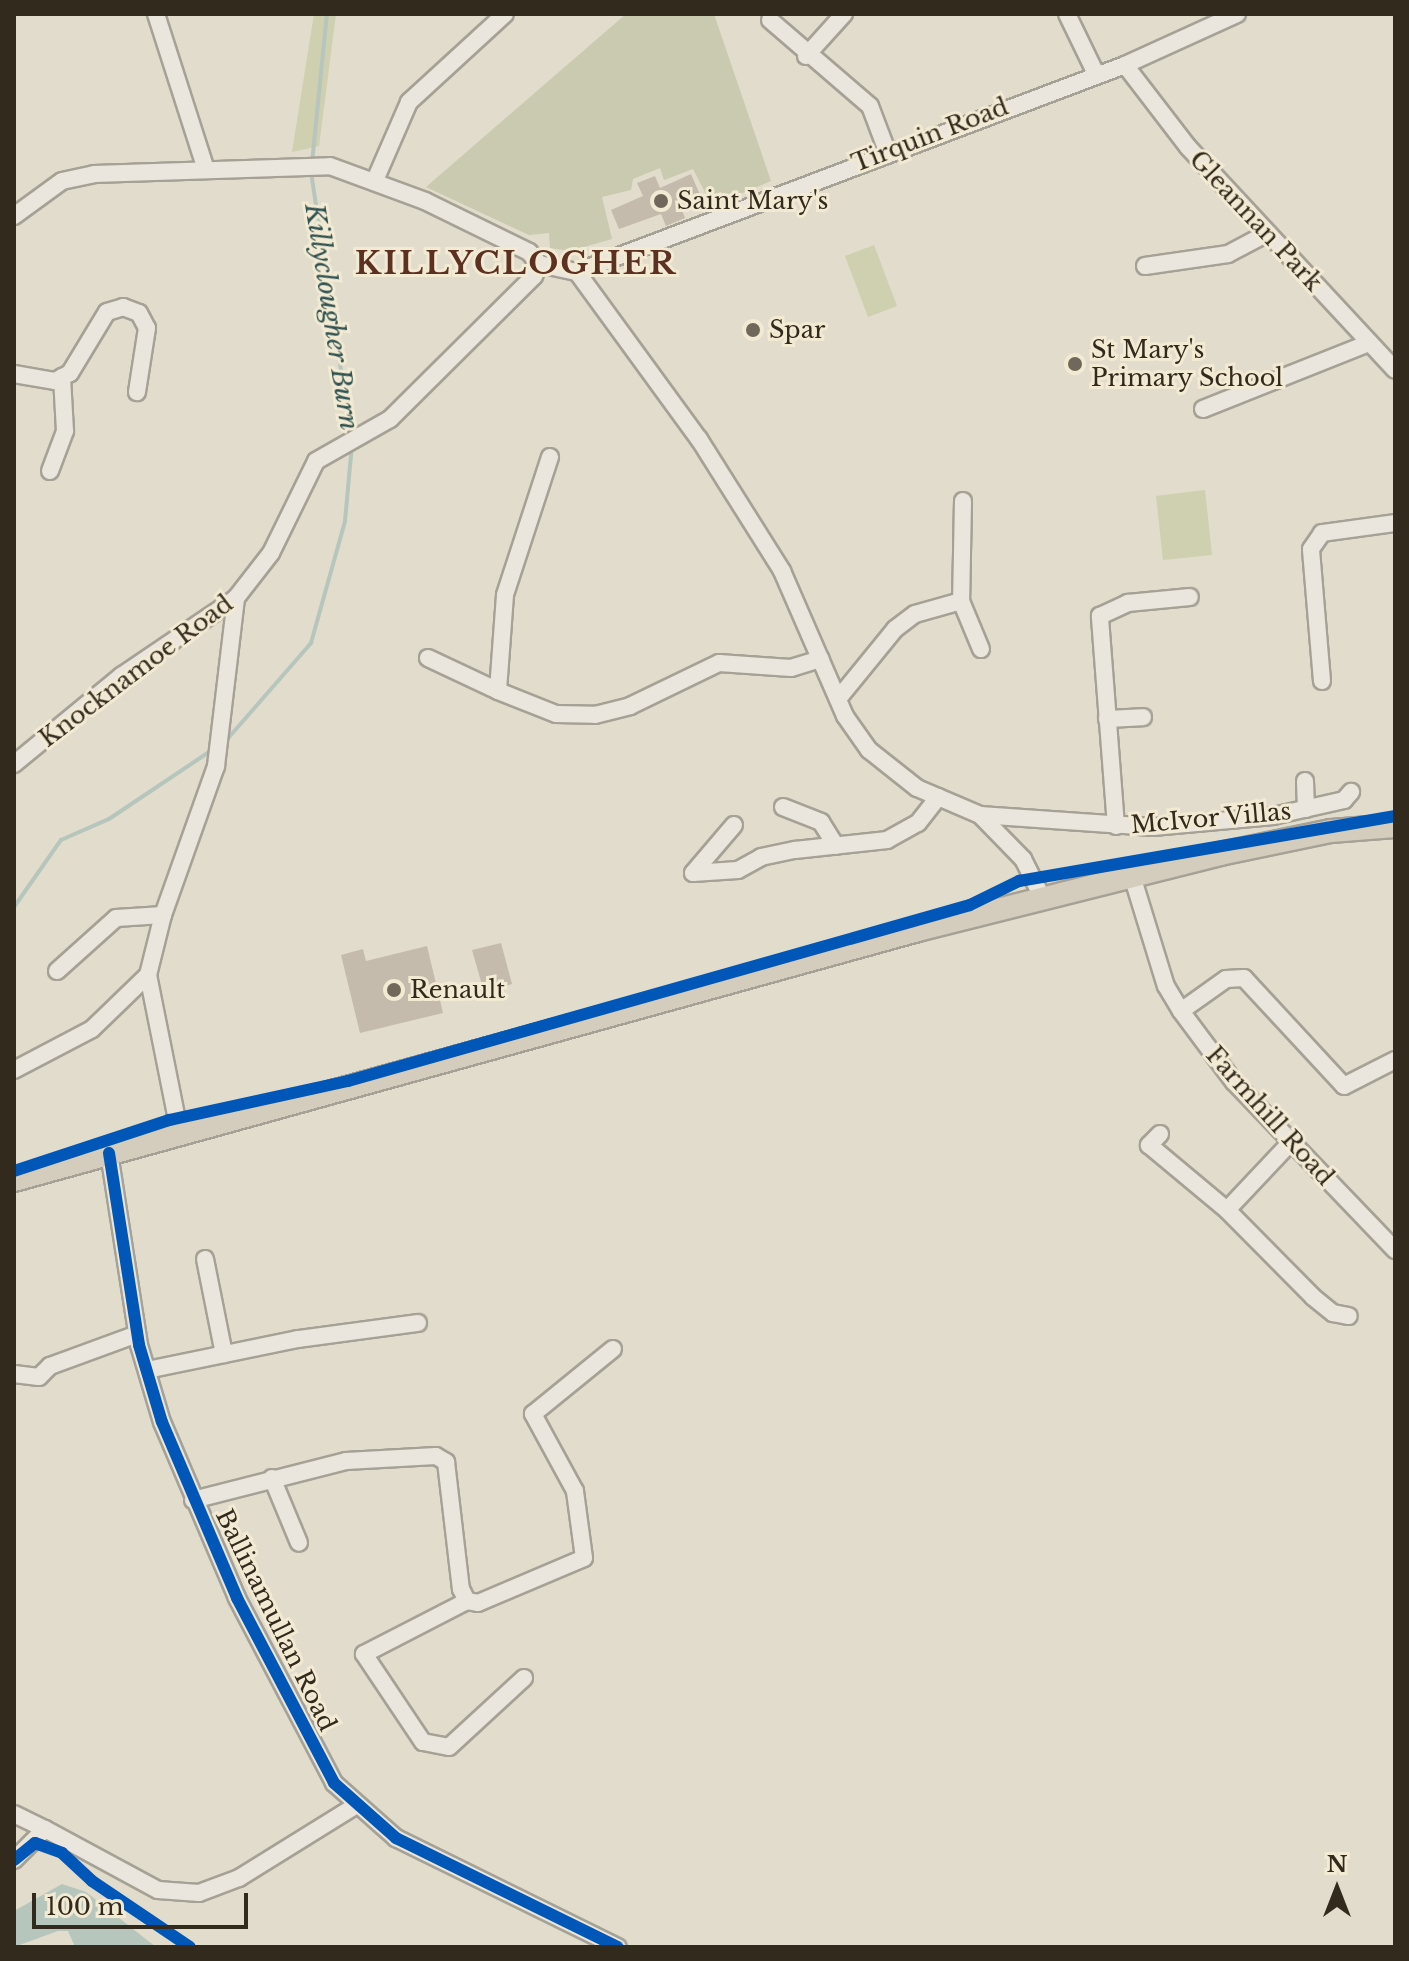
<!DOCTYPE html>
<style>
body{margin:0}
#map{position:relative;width:1409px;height:1961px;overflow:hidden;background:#e1dccc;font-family:"Libre Baskerville",serif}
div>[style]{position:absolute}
.green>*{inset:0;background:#ced0af}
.cemetery>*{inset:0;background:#c9caaf}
.water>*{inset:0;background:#b7c6bd}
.stream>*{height:4px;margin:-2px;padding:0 2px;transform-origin:2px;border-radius:2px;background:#b7c6bd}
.building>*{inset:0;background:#c4bbad}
.roads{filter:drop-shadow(2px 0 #a6a195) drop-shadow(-2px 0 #a6a195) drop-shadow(0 2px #a6a195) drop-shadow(0 -2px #a6a195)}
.minor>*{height:16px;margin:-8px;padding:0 8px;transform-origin:8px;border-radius:8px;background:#eae6dd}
.highway>*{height:22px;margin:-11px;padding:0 11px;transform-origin:11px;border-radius:11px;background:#d4ccbd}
.cycleway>*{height:12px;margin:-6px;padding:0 6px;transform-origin:6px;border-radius:6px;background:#0057b8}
.dots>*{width:22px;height:22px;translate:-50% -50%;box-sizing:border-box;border:4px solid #f2ead2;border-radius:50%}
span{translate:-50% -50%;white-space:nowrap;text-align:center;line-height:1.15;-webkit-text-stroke:6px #f2ead2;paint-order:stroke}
.street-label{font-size:24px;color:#332a1e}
.poi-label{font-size:24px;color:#332a1e}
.left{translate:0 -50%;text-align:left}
.water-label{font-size:26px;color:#2f5251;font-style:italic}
.district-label{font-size:32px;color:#5c3122;font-weight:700;letter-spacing:2px}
.frame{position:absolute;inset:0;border:16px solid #332a1e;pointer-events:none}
.north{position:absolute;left:1297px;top:1849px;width:80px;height:80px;-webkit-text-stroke:6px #f2ead2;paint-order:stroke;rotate:0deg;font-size:22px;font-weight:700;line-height:32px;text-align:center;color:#332a1e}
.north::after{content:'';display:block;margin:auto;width:28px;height:36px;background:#332a1e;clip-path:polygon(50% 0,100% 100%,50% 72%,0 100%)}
.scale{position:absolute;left:32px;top:1893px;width:216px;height:36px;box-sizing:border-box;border:4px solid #332a1e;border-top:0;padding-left:10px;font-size:24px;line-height:28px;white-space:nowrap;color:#332a1e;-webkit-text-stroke:6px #f2ead2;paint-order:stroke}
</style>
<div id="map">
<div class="green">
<div style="clip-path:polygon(314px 14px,336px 14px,319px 146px,292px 152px)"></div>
<div style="clip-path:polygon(874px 245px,897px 306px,868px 317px,845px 256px)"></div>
<div style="clip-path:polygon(1205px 490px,1212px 555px,1163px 560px,1156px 496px)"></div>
</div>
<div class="cemetery">
<div style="clip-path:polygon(626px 14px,714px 14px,771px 181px,712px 206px,693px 169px,664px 180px,660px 168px,633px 179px,631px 190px,602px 197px,612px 239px,570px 251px,550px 248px,549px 233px,529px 235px,426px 187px)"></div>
</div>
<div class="water">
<div style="clip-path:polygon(62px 1884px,86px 1892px,156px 1947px,75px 1947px,68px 1931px,58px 1931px,14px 1947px,14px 1911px)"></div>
</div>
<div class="stream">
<div style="left:312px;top:163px;width:150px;rotate:-84.3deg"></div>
<div style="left:311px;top:172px;width:266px;rotate:81.4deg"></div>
<div style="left:223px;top:744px;width:134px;rotate:-48.9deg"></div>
<div style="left:311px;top:643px;width:127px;rotate:-74.4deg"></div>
<div style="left:345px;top:521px;width:77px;rotate:-84.8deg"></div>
<div style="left:14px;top:907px;width:82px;rotate:-55deg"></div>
<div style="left:61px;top:840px;width:52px;rotate:-23.6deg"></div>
<div style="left:109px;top:819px;width:124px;rotate:-33.8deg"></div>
</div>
<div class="building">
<div style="clip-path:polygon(691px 174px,701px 197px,680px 205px,685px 218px,666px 226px,661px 214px,619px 229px,611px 210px,643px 196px,637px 183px,655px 176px,660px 188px)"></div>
<div style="clip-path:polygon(501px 943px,512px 984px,484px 992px,472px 950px)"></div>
<div style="clip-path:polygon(427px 946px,443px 1013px,360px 1033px,341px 955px,363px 949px,366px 961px)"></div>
</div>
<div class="roads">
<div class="minor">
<div style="left:156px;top:14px;width:161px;rotate:72.2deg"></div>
<div style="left:1067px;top:14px;width:67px;rotate:64.2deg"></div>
<div style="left:770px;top:20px;width:132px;rotate:40.7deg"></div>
<div style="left:870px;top:106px;width:48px;rotate:69.3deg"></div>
<div style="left:806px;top:56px;width:57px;rotate:-47.9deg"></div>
<div style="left:1125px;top:65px;width:103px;rotate:52.5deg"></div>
<div style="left:1188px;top:147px;width:304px;rotate:47.1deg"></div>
<div style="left:376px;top:178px;width:83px;rotate:-66.5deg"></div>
<div style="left:409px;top:102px;width:130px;rotate:-42.5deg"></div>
<div style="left:14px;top:216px;width:59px;rotate:-36.1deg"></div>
<div style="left:62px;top:181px;width:33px;rotate:-12deg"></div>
<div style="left:94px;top:174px;width:236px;rotate:-1.9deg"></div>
<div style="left:330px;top:166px;width:101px;rotate:20.2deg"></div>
<div style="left:425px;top:201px;width:116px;rotate:26.1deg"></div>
<div style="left:529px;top:252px;width:16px;rotate:50deg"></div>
<div style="left:539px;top:264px;width:39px;rotate:12deg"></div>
<div style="left:577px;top:272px;width:207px;rotate:53.9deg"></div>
<div style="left:699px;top:439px;width:156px;rotate:57.8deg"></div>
<div style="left:782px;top:571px;width:158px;rotate:66.5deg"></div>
<div style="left:845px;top:716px;width:42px;rotate:54.8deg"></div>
<div style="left:869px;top:750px;width:61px;rotate:38.4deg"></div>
<div style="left:917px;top:788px;width:69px;rotate:23.2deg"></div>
<div style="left:980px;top:815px;width:62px;rotate:45.7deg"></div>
<div style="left:1023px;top:859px;width:47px;rotate:63.4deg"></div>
<div style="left:1145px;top:266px;width:84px;rotate:-8.2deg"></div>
<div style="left:1228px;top:254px;width:43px;rotate:-27.8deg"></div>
<div style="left:577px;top:272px;width:586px;rotate:-20.69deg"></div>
<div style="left:1125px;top:65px;width:123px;rotate:-24.5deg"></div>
<div style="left:14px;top:374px;width:42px;rotate:9.7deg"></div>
<div style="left:55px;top:381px;width:17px;rotate:-28deg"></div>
<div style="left:70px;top:373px;width:71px;rotate:-58.8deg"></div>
<div style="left:107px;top:312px;width:17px;rotate:-17deg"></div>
<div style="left:123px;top:307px;width:17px;rotate:21deg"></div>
<div style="left:139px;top:313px;width:17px;rotate:62deg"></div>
<div style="left:147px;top:328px;width:65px;rotate:98.9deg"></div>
<div style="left:1203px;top:409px;width:179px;rotate:-21.7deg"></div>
<div style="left:550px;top:457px;width:145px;rotate:108.1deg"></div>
<div style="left:505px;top:595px;width:96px;rotate:94.2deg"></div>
<div style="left:498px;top:691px;width:62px;rotate:21.6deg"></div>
<div style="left:556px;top:714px;width:39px;rotate:1deg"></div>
<div style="left:595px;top:715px;width:36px;rotate:-14deg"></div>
<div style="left:630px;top:706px;width:99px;rotate:-25.8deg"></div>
<div style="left:719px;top:663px;width:72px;rotate:4deg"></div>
<div style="left:791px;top:668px;width:31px;rotate:-17deg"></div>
<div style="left:50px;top:471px;width:43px;rotate:-69.4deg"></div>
<div style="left:65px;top:431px;width:54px;rotate:-93.2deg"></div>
<div style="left:963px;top:501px;width:100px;rotate:91.1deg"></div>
<div style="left:961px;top:601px;width:52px;rotate:67.4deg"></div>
<div style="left:428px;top:658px;width:77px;rotate:25.2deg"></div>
<div style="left:1322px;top:681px;width:132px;rotate:-94.8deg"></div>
<div style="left:1311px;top:549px;width:19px;rotate:-55deg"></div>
<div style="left:1322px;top:533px;width:74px;rotate:-7.8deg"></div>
<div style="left:838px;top:699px;width:90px;rotate:-50.8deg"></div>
<div style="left:895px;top:629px;width:25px;rotate:-37deg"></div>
<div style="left:915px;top:614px;width:48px;rotate:-15.8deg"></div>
<div style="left:1107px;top:719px;width:36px;rotate:-3deg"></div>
<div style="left:14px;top:764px;width:139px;rotate:-39.4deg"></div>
<div style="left:121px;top:676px;width:139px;rotate:-34.1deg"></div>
<div style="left:236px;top:598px;width:57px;rotate:-52.1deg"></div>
<div style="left:271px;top:553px;width:102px;rotate:-63.9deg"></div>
<div style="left:316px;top:461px;width:85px;rotate:-29.6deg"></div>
<div style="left:390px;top:419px;width:203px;rotate:-44.8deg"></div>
<div style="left:534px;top:276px;width:13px;rotate:-67deg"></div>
<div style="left:1305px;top:781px;width:28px;rotate:88deg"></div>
<div style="left:783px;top:807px;width:41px;rotate:21.5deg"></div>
<div style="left:821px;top:822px;width:28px;rotate:58deg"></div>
<div style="left:980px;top:815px;width:173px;rotate:4deg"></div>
<div style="left:1153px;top:827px;width:121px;rotate:-5.2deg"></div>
<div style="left:1273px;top:816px;width:73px;rotate:-12.7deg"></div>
<div style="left:1344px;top:800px;width:11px;rotate:-49deg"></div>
<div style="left:734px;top:825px;width:63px;rotate:130.5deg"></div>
<div style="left:693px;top:873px;width:45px;rotate:-3.8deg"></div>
<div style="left:738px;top:870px;width:26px;rotate:-29deg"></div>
<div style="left:761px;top:857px;width:35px;rotate:-12deg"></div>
<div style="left:795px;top:850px;width:93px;rotate:-6.2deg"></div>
<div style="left:887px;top:840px;width:35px;rotate:-29deg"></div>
<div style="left:918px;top:823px;width:33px;rotate:-52deg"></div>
<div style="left:1116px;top:826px;width:211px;rotate:-94.4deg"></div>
<div style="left:1100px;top:616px;width:31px;rotate:-25deg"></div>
<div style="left:1128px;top:603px;width:62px;rotate:-5.5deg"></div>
<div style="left:1133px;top:879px;width:112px;rotate:72.9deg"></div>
<div style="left:1166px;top:986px;width:29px;rotate:59deg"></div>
<div style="left:1181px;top:1011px;width:89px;rotate:53.3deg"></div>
<div style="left:1234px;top:1082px;width:233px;rotate:46.2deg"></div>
<div style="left:57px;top:971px;width:79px;rotate:-41.9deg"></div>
<div style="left:116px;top:918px;width:47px;rotate:-3.7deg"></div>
<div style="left:1181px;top:1011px;width:55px;rotate:-35.4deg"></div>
<div style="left:1226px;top:979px;width:18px;rotate:-3deg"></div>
<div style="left:1244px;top:978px;width:147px;rotate:47.2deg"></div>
<div style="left:1344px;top:1086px;width:57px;rotate:-27deg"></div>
<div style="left:14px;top:1070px;width:88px;rotate:-27.7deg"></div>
<div style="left:92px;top:1029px;width:78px;rotate:-44deg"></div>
<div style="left:1160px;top:1134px;width:16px;rotate:135deg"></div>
<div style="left:1149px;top:1145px;width:102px;rotate:39.8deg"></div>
<div style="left:180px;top:1135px;width:163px;rotate:-101.3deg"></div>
<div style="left:148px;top:975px;width:62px;rotate:-76deg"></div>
<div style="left:163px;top:915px;width:158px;rotate:-70.4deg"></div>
<div style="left:216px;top:766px;width:169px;rotate:-83.2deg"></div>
<div style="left:1291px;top:1142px;width:93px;rotate:133.3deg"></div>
<div style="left:1227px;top:1210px;width:122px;rotate:45.3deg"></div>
<div style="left:1313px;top:1297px;width:26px;rotate:39deg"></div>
<div style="left:1333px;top:1313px;width:16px;rotate:11deg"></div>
<div style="left:109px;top:1153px;width:194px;rotate:81.1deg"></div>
<div style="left:139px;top:1345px;width:80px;rotate:73.4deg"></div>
<div style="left:162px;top:1422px;width:191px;rotate:66.9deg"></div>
<div style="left:237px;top:1598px;width:209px;rotate:62.3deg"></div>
<div style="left:334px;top:1783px;width:83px;rotate:41.6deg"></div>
<div style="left:396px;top:1838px;width:247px;rotate:26.2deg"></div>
<div style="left:205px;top:1259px;width:97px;rotate:78.7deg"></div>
<div style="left:147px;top:1370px;width:154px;rotate:-11.6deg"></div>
<div style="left:298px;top:1339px;width:121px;rotate:-7.6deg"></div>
<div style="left:14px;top:1374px;width:25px;rotate:7deg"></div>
<div style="left:39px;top:1377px;width:16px;rotate:-45deg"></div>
<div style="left:50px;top:1366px;width:93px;rotate:-20.2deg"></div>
<div style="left:272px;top:1478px;width:70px;rotate:67.4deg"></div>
<div style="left:193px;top:1500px;width:158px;rotate:-14.3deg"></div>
<div style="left:346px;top:1461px;width:90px;rotate:-3.2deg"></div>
<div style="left:436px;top:1456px;width:12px;rotate:31deg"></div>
<div style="left:446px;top:1462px;width:128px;rotate:83.3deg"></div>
<div style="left:461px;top:1589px;width:13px;rotate:63deg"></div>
<div style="left:467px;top:1601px;width:11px;rotate:10deg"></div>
<div style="left:478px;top:1603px;width:115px;rotate:-23deg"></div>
<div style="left:584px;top:1558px;width:68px;rotate:-97.7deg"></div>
<div style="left:575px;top:1491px;width:88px;rotate:-118.6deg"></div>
<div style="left:533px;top:1414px;width:103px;rotate:-39.1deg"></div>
<div style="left:467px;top:1601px;width:116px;rotate:152.8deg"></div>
<div style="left:364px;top:1654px;width:106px;rotate:56.2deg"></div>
<div style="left:423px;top:1742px;width:26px;rotate:11deg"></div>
<div style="left:449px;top:1747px;width:102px;rotate:-42.6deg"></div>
<div style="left:14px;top:1814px;width:34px;rotate:26deg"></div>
<div style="left:45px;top:1829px;width:44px;rotate:135deg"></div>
<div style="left:45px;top:1829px;width:128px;rotate:28.4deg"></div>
<div style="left:158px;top:1890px;width:41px;rotate:4.2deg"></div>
<div style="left:199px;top:1893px;width:43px;rotate:-20.6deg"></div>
<div style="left:239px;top:1878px;width:137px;rotate:-31.8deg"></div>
</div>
<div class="highway">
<div style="left:14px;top:1180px;width:938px;rotate:-15.46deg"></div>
<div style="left:918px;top:930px;width:311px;rotate:-14.1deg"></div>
<div style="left:1220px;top:854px;width:113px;rotate:-11.7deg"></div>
<div style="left:1331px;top:831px;width:64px;rotate:-4.5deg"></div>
</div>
</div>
<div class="cycleway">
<div style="left:109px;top:1153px;width:194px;rotate:81.1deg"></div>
<div style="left:139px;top:1345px;width:80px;rotate:73.4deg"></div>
<div style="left:162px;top:1422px;width:191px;rotate:66.9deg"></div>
<div style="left:237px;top:1598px;width:209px;rotate:62.3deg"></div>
<div style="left:334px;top:1783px;width:83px;rotate:41.6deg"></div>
<div style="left:396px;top:1838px;width:247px;rotate:26.2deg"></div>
<div style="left:14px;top:1171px;width:163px;rotate:-18.2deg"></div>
<div style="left:169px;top:1120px;width:183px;rotate:-12.3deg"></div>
<div style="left:348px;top:1081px;width:646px;rotate:-15.8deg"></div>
<div style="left:970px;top:905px;width:55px;rotate:-26.1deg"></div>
<div style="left:1019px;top:881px;width:382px;rotate:-9.8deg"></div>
<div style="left:14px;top:1860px;width:27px;rotate:-39deg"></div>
<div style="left:35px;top:1843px;width:29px;rotate:20deg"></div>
<div style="left:62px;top:1853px;width:41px;rotate:43deg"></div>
<div style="left:92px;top:1881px;width:118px;rotate:34deg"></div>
</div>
<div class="dots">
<div style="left:661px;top:201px;background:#70685b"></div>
<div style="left:753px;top:330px;background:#70685b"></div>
<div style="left:1075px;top:364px;background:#70685b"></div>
<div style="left:394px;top:990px;background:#70685b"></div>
</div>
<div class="street-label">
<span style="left:930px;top:135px;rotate:-21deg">Tirquin Road</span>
<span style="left:1256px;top:221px;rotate:47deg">Gleannan Park</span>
<span style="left:136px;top:671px;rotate:-37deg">Knocknamoe Road</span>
<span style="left:1211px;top:818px;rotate:-5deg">McIvor Villas</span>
<span style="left:1270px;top:1116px;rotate:48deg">Farmhill Road</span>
<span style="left:276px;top:1620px;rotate:64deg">Ballinamullan Road</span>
</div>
<div class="poi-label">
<span class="left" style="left:677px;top:201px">Saint Mary's</span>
<span class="left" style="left:769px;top:330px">Spar</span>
<span class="left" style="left:1091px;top:364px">St Mary's<br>Primary School</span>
<span class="left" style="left:410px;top:990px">Renault</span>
</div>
<div class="water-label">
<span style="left:331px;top:317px;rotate:81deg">Killyclougher Burn</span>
</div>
<div class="district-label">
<span style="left:516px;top:263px">KILLYCLOGHER</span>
</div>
<div class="frame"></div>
<div class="north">N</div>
<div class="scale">100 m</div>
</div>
